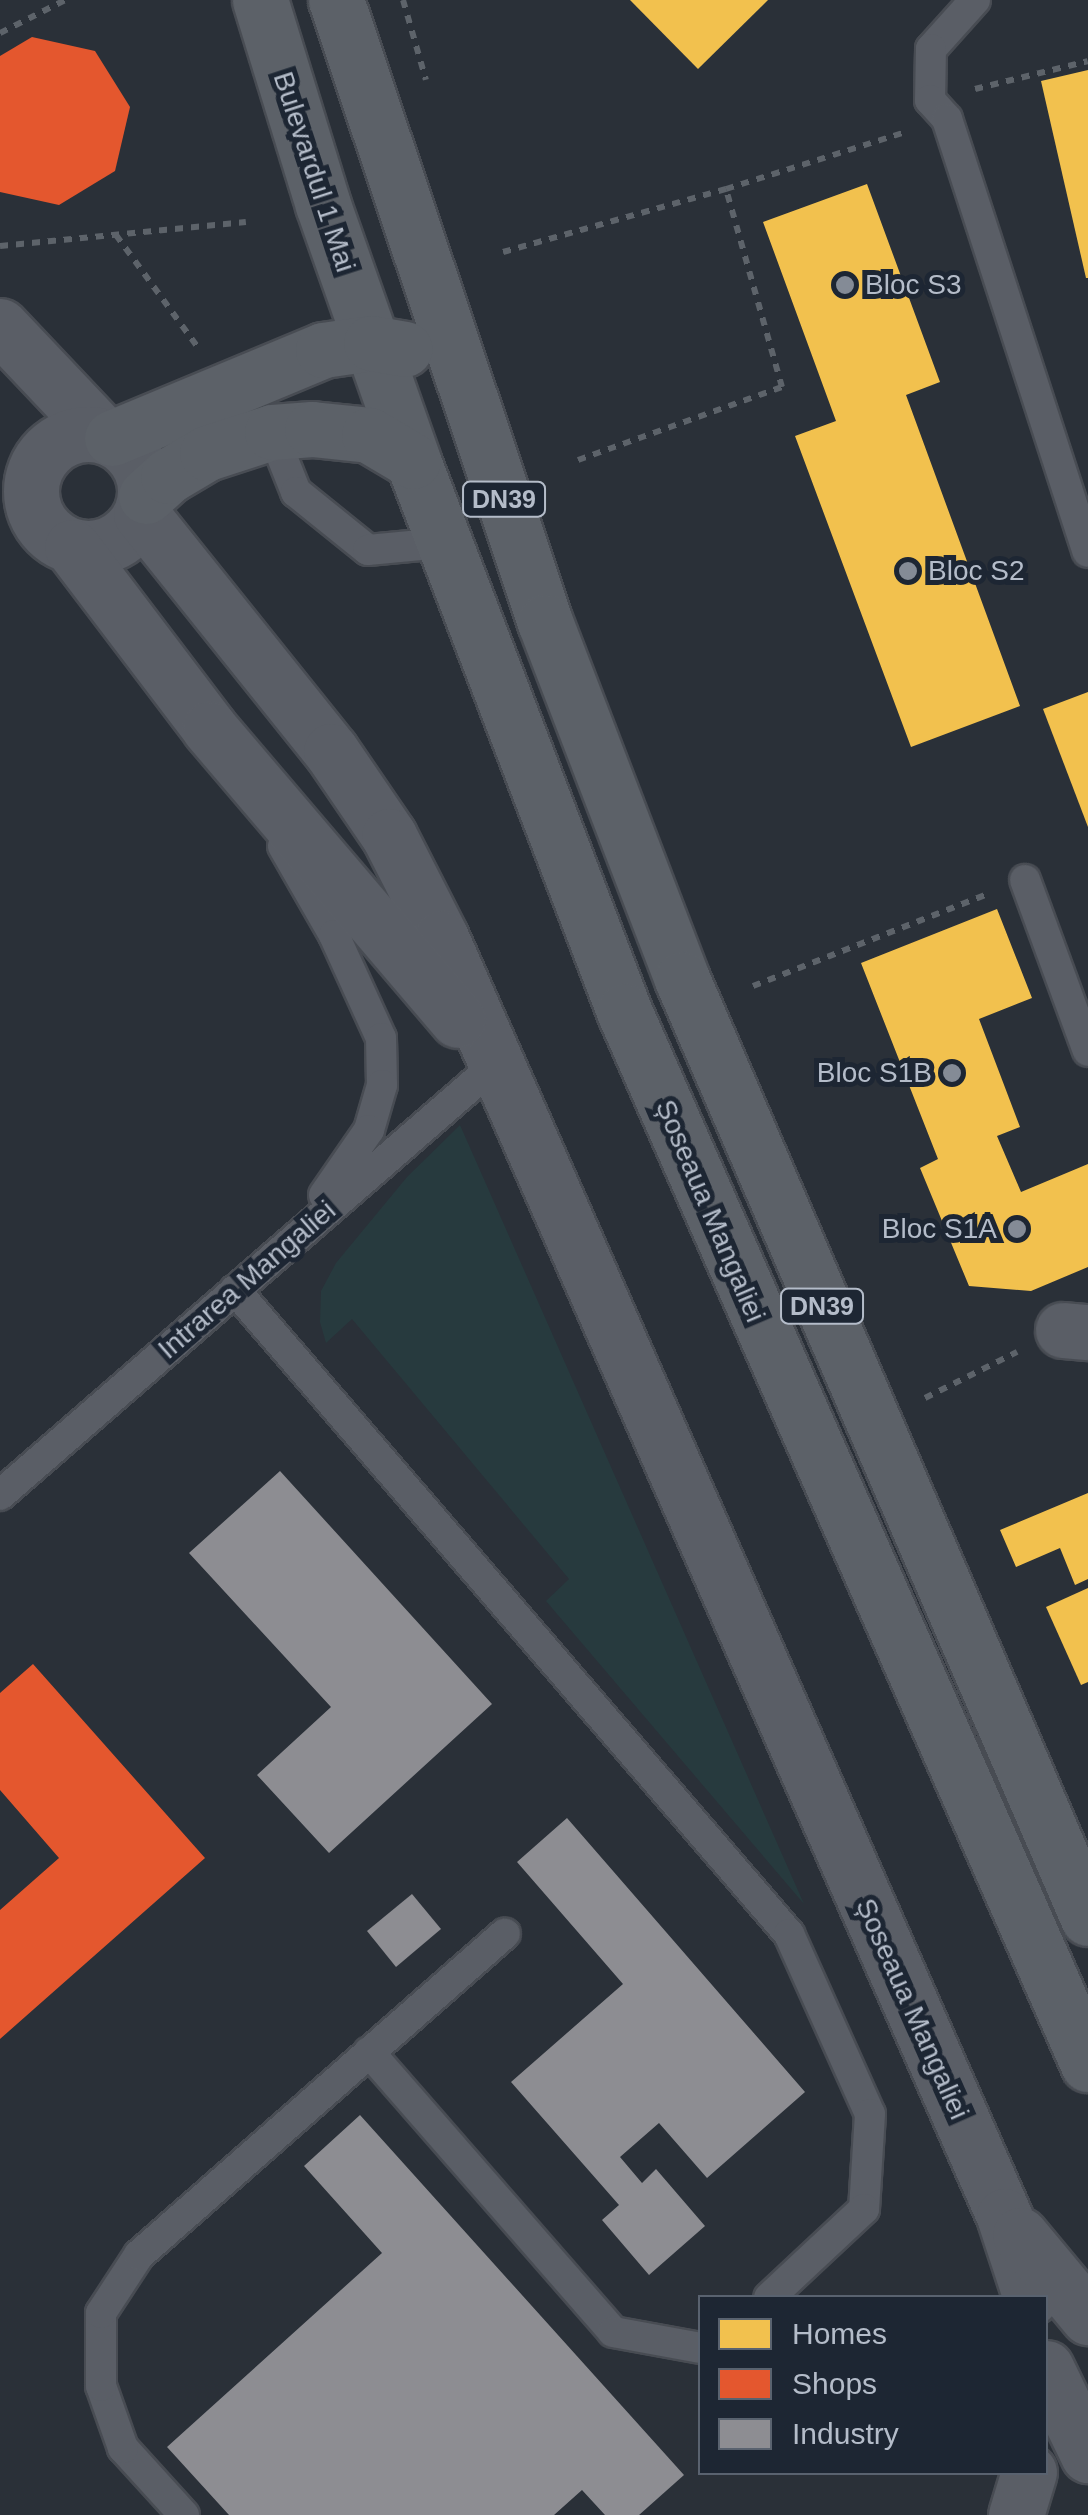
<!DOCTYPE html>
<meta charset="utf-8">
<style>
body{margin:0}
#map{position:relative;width:1088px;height:2515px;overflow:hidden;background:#2a3038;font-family:Helvetica,sans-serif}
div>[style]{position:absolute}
.green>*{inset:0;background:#273a3e}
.homes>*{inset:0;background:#f2c14e}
.shops>*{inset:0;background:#e4572e}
.industry>*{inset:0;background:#8d8d92}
.path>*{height:6px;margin-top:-3px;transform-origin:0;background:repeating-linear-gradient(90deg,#5d636a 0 8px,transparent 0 16px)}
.roads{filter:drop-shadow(2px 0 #484c53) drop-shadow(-2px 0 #484c53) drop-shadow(0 2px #484c53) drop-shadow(0 -2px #484c53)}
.service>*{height:30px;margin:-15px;padding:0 15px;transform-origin:15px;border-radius:15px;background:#5a5e66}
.minor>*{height:55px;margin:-27.5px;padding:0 27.5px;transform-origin:27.5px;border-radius:27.5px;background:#5a5e66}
.tertiary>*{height:55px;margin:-27.5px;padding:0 27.5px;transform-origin:27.5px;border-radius:27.5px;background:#5a5e66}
.tertiary>.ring{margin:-27.5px;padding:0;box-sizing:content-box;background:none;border:55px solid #5a5e66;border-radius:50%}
.primary>*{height:55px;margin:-27.5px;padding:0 27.5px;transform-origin:27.5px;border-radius:27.5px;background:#5c6168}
.dots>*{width:28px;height:28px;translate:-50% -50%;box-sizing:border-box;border:5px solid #1d2633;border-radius:50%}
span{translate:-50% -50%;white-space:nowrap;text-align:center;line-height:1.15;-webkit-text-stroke:10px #1d2633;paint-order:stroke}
.shield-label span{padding:2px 8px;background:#1d2633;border:2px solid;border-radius:8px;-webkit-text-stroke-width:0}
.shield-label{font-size:25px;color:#b4bcc9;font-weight:700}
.street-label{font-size:28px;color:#b4bcc9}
.poi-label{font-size:28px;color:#b4bcc9}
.left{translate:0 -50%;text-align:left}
.right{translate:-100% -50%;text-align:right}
.legend{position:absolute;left:698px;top:2295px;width:350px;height:180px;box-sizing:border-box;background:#1d2633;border:2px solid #59626f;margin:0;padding:12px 18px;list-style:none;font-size:30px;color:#b4bcc9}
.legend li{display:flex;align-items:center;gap:20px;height:50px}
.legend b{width:50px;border:2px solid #59626f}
</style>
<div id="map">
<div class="green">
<div style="clip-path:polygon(460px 1125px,804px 1904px,546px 1601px,569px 1579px,352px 1319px,326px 1343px,320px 1322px,321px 1291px,336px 1263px,407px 1177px)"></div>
</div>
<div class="homes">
<div style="clip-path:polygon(630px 0,768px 0,698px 69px)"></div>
<div style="clip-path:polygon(1088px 70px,1088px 278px,1086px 278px,1041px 81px)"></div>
<div style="clip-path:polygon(867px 184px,940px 382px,906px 395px,1020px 706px,911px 747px,795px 436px,836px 421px,763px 222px)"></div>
<div style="clip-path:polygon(1088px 692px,1088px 827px,1043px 709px)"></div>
<div style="clip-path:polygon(997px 909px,1032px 998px,979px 1019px,1020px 1127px,997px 1136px,1021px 1192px,1088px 1164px,1088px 1267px,1031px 1291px,969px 1286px,920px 1168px,938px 1159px,861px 963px)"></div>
<div style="clip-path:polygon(1088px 1493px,1088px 1579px,1075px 1585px,1060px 1548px,1016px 1567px,1000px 1530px)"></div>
<div style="clip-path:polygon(1088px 1588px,1088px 1682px,1081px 1685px,1046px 1607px)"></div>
</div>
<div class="shops">
<div style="clip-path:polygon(32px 37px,95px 51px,130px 107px,115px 171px,59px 205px,0 192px,0 56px)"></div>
<div style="clip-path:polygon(33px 1664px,205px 1858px,0 2039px,0 1910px,59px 1858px,0 1790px,0 1693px)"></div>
</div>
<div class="industry">
<div style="clip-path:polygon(280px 1471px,492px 1704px,329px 1853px,257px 1775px,331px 1707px,189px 1553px)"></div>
<div style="clip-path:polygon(567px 1818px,805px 2092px,707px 2178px,659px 2123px,620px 2157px,642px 2183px,656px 2169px,705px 2226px,649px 2275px,602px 2220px,619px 2205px,511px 2082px,623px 1984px,517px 1862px)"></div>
<div style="clip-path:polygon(412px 1894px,441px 1929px,396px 1967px,367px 1931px)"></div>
<div style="clip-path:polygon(360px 2115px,684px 2475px,639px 2515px,605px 2515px,582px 2490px,554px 2515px,229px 2515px,167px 2447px,382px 2253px,304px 2166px)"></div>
</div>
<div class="path">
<div style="left:403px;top:0;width:83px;rotate:74deg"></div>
<div style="left:0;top:33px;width:73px;rotate:-26.9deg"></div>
<div style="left:975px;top:89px;width:116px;rotate:-13.9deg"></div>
<div style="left:116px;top:235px;width:137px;rotate:53.9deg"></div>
<div style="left:0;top:246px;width:247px;rotate:-5.6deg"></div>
<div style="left:503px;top:252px;width:232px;rotate:-15.8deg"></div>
<div style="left:578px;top:460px;width:217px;rotate:-19.7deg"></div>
<div style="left:782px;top:387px;width:206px;rotate:-105.8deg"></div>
<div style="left:726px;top:189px;width:186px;rotate:-17.6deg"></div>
<div style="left:753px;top:986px;width:249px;rotate:-21.4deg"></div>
<div style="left:925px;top:1398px;width:103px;rotate:-26.6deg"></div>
</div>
<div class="roads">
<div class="service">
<div style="left:975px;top:0;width:66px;rotate:131.9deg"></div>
<div style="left:931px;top:49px;width:51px;rotate:91.1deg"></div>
<div style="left:930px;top:100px;width:25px;rotate:48deg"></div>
<div style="left:947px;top:119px;width:455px;rotate:72deg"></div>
<div style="left:272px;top:432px;width:65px;rotate:68.2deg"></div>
<div style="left:296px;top:492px;width:92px;rotate:38.9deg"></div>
<div style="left:368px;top:550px;width:74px;rotate:-5.4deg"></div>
<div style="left:283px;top:846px;width:103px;rotate:60.2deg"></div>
<div style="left:334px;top:935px;width:113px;rotate:65.5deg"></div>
<div style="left:381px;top:1038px;width:47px;rotate:88.8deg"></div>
<div style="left:382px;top:1085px;width:47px;rotate:106.1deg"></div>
<div style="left:369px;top:1130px;width:79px;rotate:124.7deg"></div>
<div style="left:1025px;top:880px;width:182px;rotate:69.8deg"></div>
<div style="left:235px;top:1290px;width:850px;rotate:49.3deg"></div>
<div style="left:789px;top:1934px;width:197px;rotate:65.8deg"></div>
<div style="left:870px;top:2114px;width:95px;rotate:93.6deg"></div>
<div style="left:864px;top:2209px;width:130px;rotate:136.9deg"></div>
<div style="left:0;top:1495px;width:656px;rotate:-40.98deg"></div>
<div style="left:369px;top:2052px;width:371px;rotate:48.9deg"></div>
<div style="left:613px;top:2332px;width:88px;rotate:10.4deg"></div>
<div style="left:184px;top:2515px;width:91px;rotate:-132.3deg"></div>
<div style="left:123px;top:2448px;width:66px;rotate:-109.5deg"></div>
<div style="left:101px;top:2386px;width:73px;rotate:-90deg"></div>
<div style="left:101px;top:2313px;width:69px;rotate:-56.8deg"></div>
<div style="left:139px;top:2255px;width:487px;rotate:-41.3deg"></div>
</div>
<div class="minor">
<div style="left:1063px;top:1330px;width:25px;rotate:5deg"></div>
</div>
<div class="tertiary">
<div style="left:0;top:326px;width:150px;rotate:46.6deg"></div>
<div class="ring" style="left:31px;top:434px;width:59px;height:59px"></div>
<div style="left:141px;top:514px;width:304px;rotate:51.3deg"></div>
<div style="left:331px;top:751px;width:103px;rotate:55.7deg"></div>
<div style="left:389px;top:836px;width:114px;rotate:63deg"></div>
<div style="left:441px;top:938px;width:1397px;rotate:66.22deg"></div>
<div style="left:1004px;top:2216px;width:86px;rotate:71.8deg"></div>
<div style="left:72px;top:547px;width:228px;rotate:52.8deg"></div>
<div style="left:210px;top:729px;width:382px;rotate:49.6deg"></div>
<div style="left:1020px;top:2235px;width:107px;rotate:50.3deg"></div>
<div style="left:1046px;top:2368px;width:97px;rotate:64.2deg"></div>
<div style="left:1016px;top:2515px;width:45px;rotate:-73.2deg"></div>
</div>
<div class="primary">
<div style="left:260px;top:0;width:214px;rotate:72.9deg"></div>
<div style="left:323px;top:205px;width:271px;rotate:70.6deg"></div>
<div style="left:413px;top:461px;width:589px;rotate:69.01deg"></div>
<div style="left:624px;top:1011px;width:1151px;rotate:66.22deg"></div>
<div style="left:336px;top:0;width:656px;rotate:71.43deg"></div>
<div style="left:545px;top:622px;width:382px;rotate:69deg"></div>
<div style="left:682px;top:979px;width:1023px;rotate:66.62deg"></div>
<div style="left:112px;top:438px;width:229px;rotate:-22.6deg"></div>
<div style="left:323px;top:350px;width:49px;rotate:-8.3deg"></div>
<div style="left:371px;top:343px;width:34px;rotate:10deg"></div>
<div style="left:146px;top:496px;width:30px;rotate:-42deg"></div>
<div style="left:168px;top:476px;width:45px;rotate:-30.5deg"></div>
<div style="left:207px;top:453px;width:68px;rotate:-17.9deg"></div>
<div style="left:272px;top:432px;width:40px;rotate:-4.3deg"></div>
<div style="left:312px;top:429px;width:57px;rotate:6deg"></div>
<div style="left:369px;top:435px;width:51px;rotate:30.6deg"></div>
</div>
</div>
<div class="dots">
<div style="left:845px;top:285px;background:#848b96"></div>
<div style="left:908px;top:571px;background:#848b96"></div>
<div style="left:952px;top:1073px;background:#848b96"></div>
<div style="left:1017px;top:1229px;background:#848b96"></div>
</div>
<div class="shield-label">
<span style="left:504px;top:499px">DN39</span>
<span style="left:822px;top:1306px">DN39</span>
</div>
<div class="street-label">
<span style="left:314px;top:172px;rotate:72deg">Bulevardul 1 Mai</span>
<span style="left:710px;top:1211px;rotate:67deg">Șoseaua Mangaliei</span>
<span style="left:247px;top:1280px;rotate:-41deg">Intrarea Mangaliei</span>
<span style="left:912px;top:2009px;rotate:66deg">Șoseaua Mangaliei</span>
</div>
<div class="poi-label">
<span class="left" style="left:865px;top:285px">Bloc S3</span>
<span class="left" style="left:928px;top:571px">Bloc S2</span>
<span class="right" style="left:932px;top:1073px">Bloc S1B</span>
<span class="right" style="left:997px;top:1229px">Bloc S1A</span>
</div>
<ul class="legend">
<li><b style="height:28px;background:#f2c14e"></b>Homes</li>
<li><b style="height:28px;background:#e4572e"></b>Shops</li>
<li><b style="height:28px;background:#8d8d92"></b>Industry</li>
</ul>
</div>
